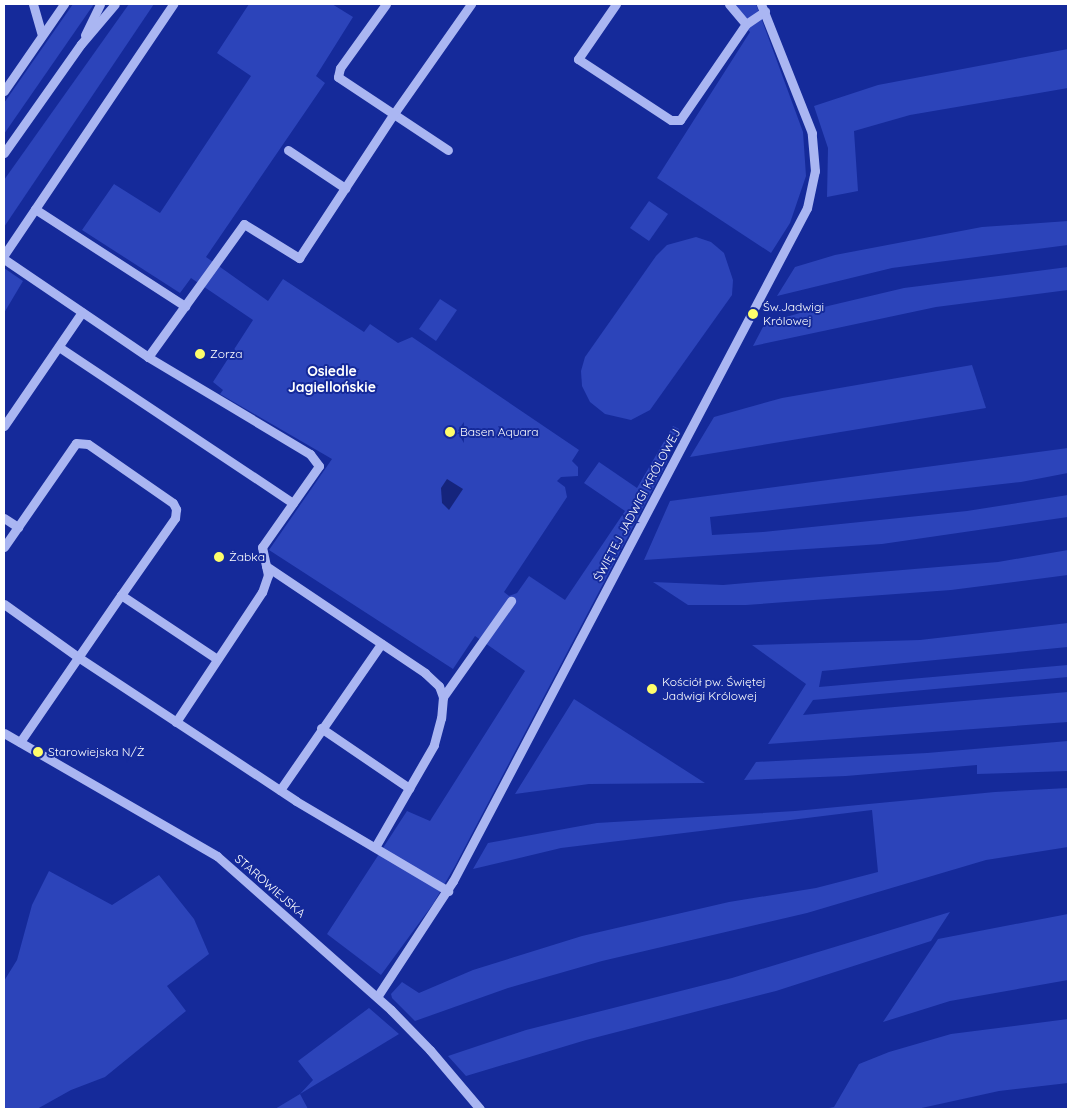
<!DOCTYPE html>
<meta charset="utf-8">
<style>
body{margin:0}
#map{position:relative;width:1072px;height:1113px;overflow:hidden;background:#152a9a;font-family:Quicksand,sans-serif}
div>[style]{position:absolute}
.green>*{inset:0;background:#2c44ba}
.water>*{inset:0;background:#15247c}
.minor>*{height:9px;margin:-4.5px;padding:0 4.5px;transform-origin:4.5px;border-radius:4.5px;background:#aab6f2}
.dots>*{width:14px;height:14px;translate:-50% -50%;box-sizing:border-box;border:2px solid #152a9a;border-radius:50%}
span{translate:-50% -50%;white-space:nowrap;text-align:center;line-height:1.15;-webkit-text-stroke:4px #152a9a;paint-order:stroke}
.poi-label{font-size:12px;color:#fff}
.left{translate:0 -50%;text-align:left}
.street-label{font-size:12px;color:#fff}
.neighbourhood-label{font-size:14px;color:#fff;font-weight:700}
.frame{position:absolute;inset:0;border:5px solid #fff;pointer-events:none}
</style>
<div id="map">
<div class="green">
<div style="clip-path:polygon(73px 4px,94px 4px,4px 134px,4px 103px)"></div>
<div style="clip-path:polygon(129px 4px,154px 4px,4px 227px,4px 180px)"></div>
<div style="clip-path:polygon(249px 4px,332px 4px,353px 17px,316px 76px,325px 83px,206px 257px,268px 301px,283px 279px,364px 332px,370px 324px,398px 343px,412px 337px,579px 450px,572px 461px,578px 467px,578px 476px,561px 477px,557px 481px,565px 487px,567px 497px,504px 592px,509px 596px,517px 593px,529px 576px,565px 600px,625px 511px,584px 483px,599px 462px,637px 488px,673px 426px,679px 429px,666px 464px,455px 866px,433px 904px,381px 975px,327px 934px,407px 811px,430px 821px,525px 671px,475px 636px,453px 669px,269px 550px,332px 459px,220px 394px,223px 390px,213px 382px,253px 320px,191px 278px,180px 293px,82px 230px,114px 184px,160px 213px,251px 76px,217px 53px)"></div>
<div style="clip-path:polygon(724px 4px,756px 4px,803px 132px,806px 176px,790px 223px,771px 253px,657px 178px,750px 32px)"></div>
<div style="clip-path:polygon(1068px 49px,1068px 88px,910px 115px,854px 131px,858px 191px,827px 197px,828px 148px,814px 106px,878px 85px)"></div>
<div style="clip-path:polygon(649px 201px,668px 214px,649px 241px,630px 228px)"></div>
<div style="clip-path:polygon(1068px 221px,1068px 245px,892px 268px,777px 296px,795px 267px,835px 255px,982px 227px)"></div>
<div style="clip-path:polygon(696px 237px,711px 242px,724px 253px,733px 280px,732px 295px,650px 410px,631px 420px,605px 414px,590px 402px,582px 386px,581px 371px,585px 357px,656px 256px,667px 245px)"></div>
<div style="clip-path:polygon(1068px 267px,1068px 290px,936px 307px,753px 346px,765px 323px,807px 311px,904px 288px)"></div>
<div style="clip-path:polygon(4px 268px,23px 281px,4px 313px)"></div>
<div style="clip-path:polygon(440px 299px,457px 310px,436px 341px,419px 329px)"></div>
<div style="clip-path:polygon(972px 365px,986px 408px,690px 457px,714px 417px,782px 398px)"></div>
<div style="clip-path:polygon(1068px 448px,1068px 473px,1021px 482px,710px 517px,712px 535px,763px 532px,967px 511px,1068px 495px,1068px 517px,882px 544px,644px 560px,670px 501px)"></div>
<div style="clip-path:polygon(1068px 550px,1068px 575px,951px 590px,746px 605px,688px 605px,653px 582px,723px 585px,998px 562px)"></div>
<div style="clip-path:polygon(1068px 623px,1068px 647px,822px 671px,819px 687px,1068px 665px,1068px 677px,813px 700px,803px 715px,1068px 692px,1068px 722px,768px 744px,806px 684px,752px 645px,920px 640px)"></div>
<div style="clip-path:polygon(574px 699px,705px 783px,589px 784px,515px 794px)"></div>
<div style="clip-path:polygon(1068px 741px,1068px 771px,977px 774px,977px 765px,846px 776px,744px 780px,756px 762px,927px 753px)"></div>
<div style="clip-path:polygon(1068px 788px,1068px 847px,986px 860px,807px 913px,602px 961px,508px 988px,415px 1021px,392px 998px,391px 994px,402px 982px,419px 993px,473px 970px,582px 936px,729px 902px,816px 888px,878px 872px,872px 810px,561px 848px,473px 869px,488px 843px,597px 823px,795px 811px,995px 792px)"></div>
<div style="clip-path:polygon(49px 871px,112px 905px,159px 875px,194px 919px,209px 954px,167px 986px,186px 1011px,105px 1077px,71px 1090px,37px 1109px,4px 1109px,4px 981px,17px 960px,32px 905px)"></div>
<div style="clip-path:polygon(950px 912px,931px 941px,776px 991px,586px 1040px,466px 1076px,448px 1056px,526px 1030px,732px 978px)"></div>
<div style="clip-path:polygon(1068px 914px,1068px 980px,950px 1001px,883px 1022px,938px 939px)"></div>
<div style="clip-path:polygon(369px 1008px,399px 1034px,300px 1094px,308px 1109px,275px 1109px,300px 1094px,313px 1080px,298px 1061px)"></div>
<div style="clip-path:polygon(1068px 1019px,1068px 1083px,999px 1091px,917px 1109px,824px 1109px,834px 1107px,859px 1064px,889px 1052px,951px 1034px)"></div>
</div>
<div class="water">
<div style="clip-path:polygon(447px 479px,463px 489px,449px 510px,442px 503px,441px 488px)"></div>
</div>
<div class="minor">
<div style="left:33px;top:4px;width:32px;rotate:74deg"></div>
<div style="left:386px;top:4px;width:79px;rotate:125.7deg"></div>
<div style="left:340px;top:68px;width:9px;rotate:103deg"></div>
<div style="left:338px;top:77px;width:132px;rotate:33.6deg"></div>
<div style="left:616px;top:4px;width:67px;rotate:124.6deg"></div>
<div style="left:578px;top:59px;width:111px;rotate:33.3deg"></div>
<div style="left:671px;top:120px;width:9px"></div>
<div style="left:680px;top:120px;width:116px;rotate:-55.5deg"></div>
<div style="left:746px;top:24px;width:23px;rotate:-34deg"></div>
<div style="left:729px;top:4px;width:26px;rotate:50deg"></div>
<div style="left:85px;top:35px;width:34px;rotate:-64deg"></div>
<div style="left:4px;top:91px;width:106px;rotate:-55.4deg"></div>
<div style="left:288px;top:150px;width:69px;rotate:33.7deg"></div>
<div style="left:4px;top:153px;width:133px;rotate:-54.8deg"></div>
<div style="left:81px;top:44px;width:52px;rotate:-49.6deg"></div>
<div style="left:35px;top:209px;width:179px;rotate:32.9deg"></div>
<div style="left:4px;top:255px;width:303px;rotate:-56deg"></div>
<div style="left:4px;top:259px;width:174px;rotate:34.2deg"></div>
<div style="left:148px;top:357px;width:189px;rotate:30.9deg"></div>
<div style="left:310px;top:454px;width:15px;rotate:53deg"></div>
<div style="left:319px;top:466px;width:99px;rotate:125.1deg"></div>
<div style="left:262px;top:547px;width:29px;rotate:78deg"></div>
<div style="left:268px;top:575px;width:18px;rotate:109deg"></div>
<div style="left:262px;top:592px;width:156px;rotate:123.5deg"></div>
<div style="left:59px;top:347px;width:281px;rotate:33.7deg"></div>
<div style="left:148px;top:357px;width:164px;rotate:-54.2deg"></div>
<div style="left:244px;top:224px;width:65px;rotate:31.7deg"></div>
<div style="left:299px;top:258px;width:171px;rotate:-56.7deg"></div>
<div style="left:393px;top:115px;width:136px;rotate:-54.9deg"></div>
<div style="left:4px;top:426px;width:138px;rotate:-55.6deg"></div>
<div style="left:4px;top:518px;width:17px;rotate:33deg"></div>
<div style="left:4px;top:547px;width:126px;rotate:-55.3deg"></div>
<div style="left:76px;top:443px;width:12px;rotate:5deg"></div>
<div style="left:88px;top:444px;width:103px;rotate:34.8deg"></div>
<div style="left:173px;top:503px;width:7px;rotate:63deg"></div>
<div style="left:176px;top:509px;width:9px;rotate:96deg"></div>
<div style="left:175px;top:518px;width:94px;rotate:125deg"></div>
<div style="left:266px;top:566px;width:192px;rotate:33.9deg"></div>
<div style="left:425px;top:673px;width:19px;rotate:43deg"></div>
<div style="left:439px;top:686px;width:12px;rotate:70deg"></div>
<div style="left:443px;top:697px;width:21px;rotate:95deg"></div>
<div style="left:441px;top:718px;width:28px;rotate:105deg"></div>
<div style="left:434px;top:745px;width:118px;rotate:120deg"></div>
<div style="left:4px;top:604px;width:91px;rotate:35.6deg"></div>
<div style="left:78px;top:657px;width:261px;rotate:33.4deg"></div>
<div style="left:296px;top:801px;width:177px;rotate:30.6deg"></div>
<div style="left:443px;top:697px;width:118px;rotate:-54.7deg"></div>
<div style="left:321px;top:728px;width:107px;rotate:34.3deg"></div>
<div style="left:4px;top:733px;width:246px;rotate:30deg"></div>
<div style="left:217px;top:856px;width:232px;rotate:41.5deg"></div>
<div style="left:391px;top:1010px;width:56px;rotate:45.7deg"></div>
<div style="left:430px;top:1050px;width:77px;rotate:49.7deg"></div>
<div style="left:20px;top:742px;width:178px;rotate:-55.5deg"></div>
<div style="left:121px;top:595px;width:115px;rotate:33.7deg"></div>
<div style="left:280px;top:790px;width:178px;rotate:-55.3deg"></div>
<div style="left:377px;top:997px;width:139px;rotate:-56.8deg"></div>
<div style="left:453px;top:881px;width:760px;rotate:-62.26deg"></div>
<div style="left:807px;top:208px;width:38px;rotate:-78deg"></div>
<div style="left:815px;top:171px;width:38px;rotate:-95deg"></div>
<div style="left:812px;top:133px;width:139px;rotate:-111.6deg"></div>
</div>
<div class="dots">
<div style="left:753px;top:314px;background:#fffe6b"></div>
<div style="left:200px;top:354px;background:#fffe6b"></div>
<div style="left:450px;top:432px;background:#fffe6b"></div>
<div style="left:219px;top:557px;background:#fffe6b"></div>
<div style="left:652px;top:689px;background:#fffe6b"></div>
<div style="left:38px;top:752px;background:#fffe6b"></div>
</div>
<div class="poi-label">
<span class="left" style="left:763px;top:314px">Św.Jadwigi<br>Królowej</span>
<span class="left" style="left:210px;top:354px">Zorza</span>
<span class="left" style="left:460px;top:432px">Basen Aquara</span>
<span class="left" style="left:229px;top:557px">Żabka</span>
<span class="left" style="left:662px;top:689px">Kościół pw. Świętej<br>Jadwigi Królowej</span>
<span class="left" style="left:48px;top:752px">Starowiejska N/Ż</span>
</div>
<div class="street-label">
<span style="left:637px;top:505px;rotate:-62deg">ŚWIĘTEJ JADWIGI KRÓLOWEJ</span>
<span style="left:270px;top:886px;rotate:41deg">STAROWIEJSKA</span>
</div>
<div class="neighbourhood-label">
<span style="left:332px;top:379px">Osiedle<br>Jagiellońskie</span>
</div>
<div class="frame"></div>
</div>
